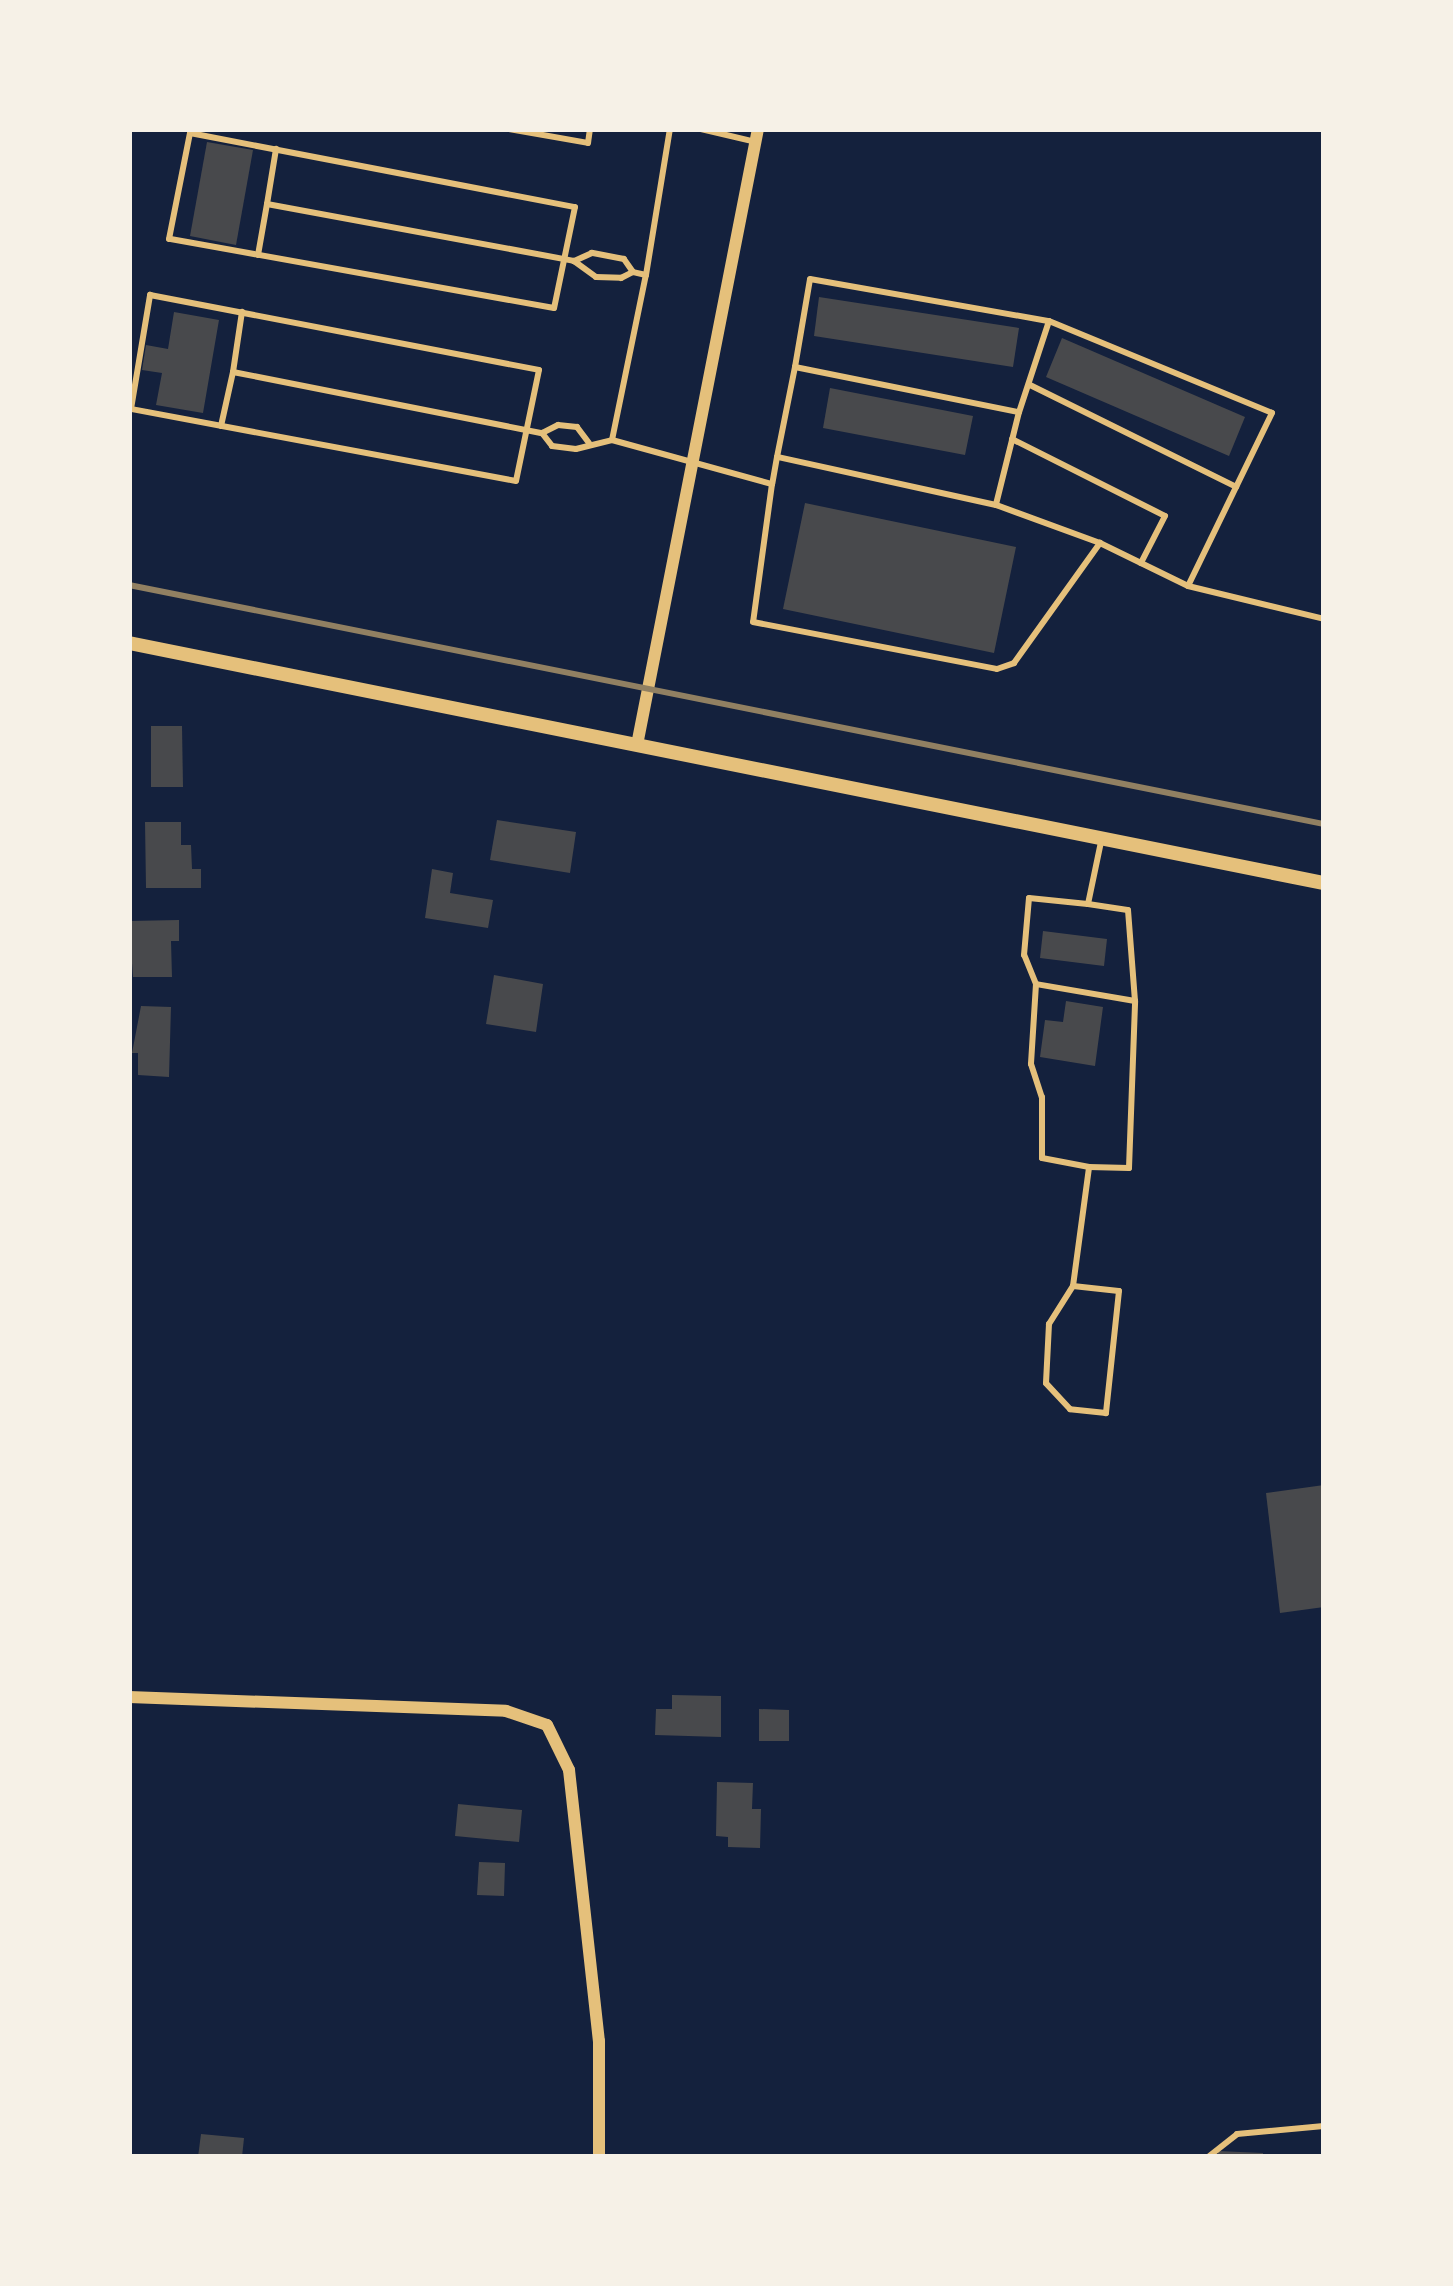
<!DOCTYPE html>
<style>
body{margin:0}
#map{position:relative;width:1453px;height:2286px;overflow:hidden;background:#14213d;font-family:"PT Sans Narrow",sans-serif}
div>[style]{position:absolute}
.building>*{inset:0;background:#48494c}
.service>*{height:6px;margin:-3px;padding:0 3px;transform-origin:3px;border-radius:3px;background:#e5c07b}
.minor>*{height:12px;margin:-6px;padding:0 6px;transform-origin:6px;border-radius:6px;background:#e5c07b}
.tertiary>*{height:14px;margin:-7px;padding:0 7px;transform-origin:7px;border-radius:7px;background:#e5c07b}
.rail>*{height:6px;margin:-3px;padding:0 3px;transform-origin:3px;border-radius:3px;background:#918062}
span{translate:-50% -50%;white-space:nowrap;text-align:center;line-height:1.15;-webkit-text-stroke:12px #f6f1e7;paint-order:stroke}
.frame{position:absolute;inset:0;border:132px solid #f6f1e7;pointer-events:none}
</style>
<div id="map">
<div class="building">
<div style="clip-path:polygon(207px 142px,253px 150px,236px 245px,190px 236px)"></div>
<div style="clip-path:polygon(819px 297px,1019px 328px,1013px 367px,814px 336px)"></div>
<div style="clip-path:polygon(174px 312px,219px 320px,203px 413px,156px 405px,162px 373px,142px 370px,146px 345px,168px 349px)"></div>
<div style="clip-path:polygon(1062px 338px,1245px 417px,1229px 456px,1046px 377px)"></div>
<div style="clip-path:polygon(830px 388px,973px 416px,965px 455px,823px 428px)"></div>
<div style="clip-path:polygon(805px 503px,1016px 547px,994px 653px,783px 609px)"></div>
<div style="clip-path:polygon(151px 726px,182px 726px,183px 787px,151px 787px)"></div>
<div style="clip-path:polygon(497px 820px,576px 832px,570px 873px,490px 860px)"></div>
<div style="clip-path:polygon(145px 822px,181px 822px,181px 845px,191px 845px,192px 869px,201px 869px,201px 888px,146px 888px)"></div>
<div style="clip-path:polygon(432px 869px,453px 873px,450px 893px,493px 900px,488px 928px,425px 918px)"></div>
<div style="clip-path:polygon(179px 920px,179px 941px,171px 941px,172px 977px,133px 977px,129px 921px)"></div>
<div style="clip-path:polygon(1043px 931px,1107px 939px,1104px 966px,1040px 958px)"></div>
<div style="clip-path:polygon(494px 975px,543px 984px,536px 1032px,486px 1024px)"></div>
<div style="clip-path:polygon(1066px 1001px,1103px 1007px,1095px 1066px,1040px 1057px,1045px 1020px,1063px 1022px)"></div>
<div style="clip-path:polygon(141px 1006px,171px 1007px,169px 1077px,138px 1075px,138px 1053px,132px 1053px)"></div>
<div style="clip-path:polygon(1324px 1485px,1324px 1607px,1280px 1613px,1266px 1493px)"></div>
<div style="clip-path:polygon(672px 1695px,721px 1696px,721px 1737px,655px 1735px,656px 1709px,672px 1709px)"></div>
<div style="clip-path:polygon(759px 1709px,789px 1710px,789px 1741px,759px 1741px)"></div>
<div style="clip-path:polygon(717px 1782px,753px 1783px,752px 1809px,761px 1809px,760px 1848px,728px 1847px,728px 1837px,716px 1836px)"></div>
<div style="clip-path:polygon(458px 1804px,522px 1810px,519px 1842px,455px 1836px)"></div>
<div style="clip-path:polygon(479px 1862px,505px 1863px,504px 1896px,477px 1895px)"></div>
<div style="clip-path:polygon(201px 2134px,244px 2138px,242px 2157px,198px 2157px)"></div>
<div style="clip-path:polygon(1218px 2151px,1263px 2153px,1263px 2157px,1218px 2157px)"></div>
</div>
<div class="service">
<div style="left:509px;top:129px;width:80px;rotate:10deg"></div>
<div style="left:588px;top:143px;width:14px;rotate:-82deg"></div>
<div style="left:701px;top:129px;width:57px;rotate:13.3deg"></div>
<div style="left:190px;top:133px;width:392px;rotate:10.9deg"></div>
<div style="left:575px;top:207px;width:103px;rotate:101.7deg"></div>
<div style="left:554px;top:308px;width:391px;rotate:-169.8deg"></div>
<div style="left:169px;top:239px;width:108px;rotate:-78.8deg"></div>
<div style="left:267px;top:204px;width:56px;rotate:-80.7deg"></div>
<div style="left:258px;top:255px;width:52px;rotate:-80deg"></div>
<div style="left:267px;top:204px;width:312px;rotate:10.5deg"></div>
<div style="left:646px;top:275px;width:148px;rotate:-80.7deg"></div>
<div style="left:150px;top:295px;width:396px;rotate:10.9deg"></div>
<div style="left:539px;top:370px;width:113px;rotate:101.7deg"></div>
<div style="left:516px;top:481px;width:392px;rotate:-169.4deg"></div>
<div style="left:131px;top:409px;width:116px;rotate:-80.5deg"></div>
<div style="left:1049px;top:321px;width:241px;rotate:22.4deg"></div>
<div style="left:1272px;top:413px;width:192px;rotate:115.9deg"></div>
<div style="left:795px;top:367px;width:89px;rotate:-80.3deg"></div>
<div style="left:810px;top:279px;width:243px;rotate:10deg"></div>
<div style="left:1049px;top:321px;width:96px;rotate:108.2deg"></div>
<div style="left:233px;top:372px;width:61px;rotate:-81.5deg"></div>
<div style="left:1030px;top:385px;width:230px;rotate:26.3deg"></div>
<div style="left:221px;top:426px;width:55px;rotate:-77.5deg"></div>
<div style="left:233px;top:372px;width:315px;rotate:11.2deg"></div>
<div style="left:1012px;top:439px;width:171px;rotate:26.7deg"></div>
<div style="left:1165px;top:516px;width:53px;rotate:117.1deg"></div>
<div style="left:612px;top:440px;width:168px;rotate:-78.4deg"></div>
<div style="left:646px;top:275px;width:13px;rotate:-167deg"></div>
<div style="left:633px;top:272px;width:16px;rotate:-125deg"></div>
<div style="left:624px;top:259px;width:33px;rotate:-169deg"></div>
<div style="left:592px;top:253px;width:20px;rotate:156deg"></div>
<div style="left:574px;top:261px;width:27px;rotate:36deg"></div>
<div style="left:596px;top:277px;width:25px;rotate:2deg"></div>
<div style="left:621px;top:278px;width:13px;rotate:-27deg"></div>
<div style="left:589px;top:443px;width:20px;rotate:-127deg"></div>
<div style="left:577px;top:427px;width:19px;rotate:-174deg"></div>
<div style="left:558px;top:425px;width:18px;rotate:153deg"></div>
<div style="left:542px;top:433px;width:16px;rotate:52deg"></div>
<div style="left:552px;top:446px;width:24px;rotate:7deg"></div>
<div style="left:576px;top:449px;width:37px;rotate:-14deg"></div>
<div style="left:612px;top:440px;width:166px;rotate:15.4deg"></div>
<div style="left:772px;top:484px;width:139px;rotate:97.8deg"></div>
<div style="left:753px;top:622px;width:248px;rotate:10.9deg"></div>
<div style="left:997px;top:669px;width:18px;rotate:-19deg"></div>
<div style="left:1014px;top:663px;width:148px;rotate:-54.4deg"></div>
<div style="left:1100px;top:543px;width:111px;rotate:-159.9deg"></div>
<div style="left:996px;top:505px;width:224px;rotate:-167.6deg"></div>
<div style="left:777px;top:457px;width:27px;rotate:100deg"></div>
<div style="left:777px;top:457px;width:92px;rotate:-78.7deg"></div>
<div style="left:795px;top:367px;width:228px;rotate:11.4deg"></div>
<div style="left:1019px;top:412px;width:95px;rotate:104deg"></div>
<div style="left:1100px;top:543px;width:98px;rotate:26deg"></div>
<div style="left:1188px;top:586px;width:140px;rotate:13.6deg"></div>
<div style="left:1088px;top:904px;width:40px;rotate:8.5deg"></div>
<div style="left:1128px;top:910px;width:91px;rotate:85.6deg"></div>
<div style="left:1135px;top:1001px;width:100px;rotate:-170.3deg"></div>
<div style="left:1036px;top:984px;width:31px;rotate:-112deg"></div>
<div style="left:1024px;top:955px;width:57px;rotate:-85deg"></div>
<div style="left:1029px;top:898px;width:59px;rotate:5.8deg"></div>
<div style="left:1088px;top:904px;width:63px;rotate:-78.2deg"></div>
<div style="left:1036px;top:984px;width:80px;rotate:93.6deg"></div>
<div style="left:1031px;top:1064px;width:35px;rotate:72deg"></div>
<div style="left:1042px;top:1097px;width:61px;rotate:90deg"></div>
<div style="left:1042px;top:1158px;width:48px;rotate:10.8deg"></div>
<div style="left:1089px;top:1167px;width:40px;rotate:1.4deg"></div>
<div style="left:1129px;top:1168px;width:167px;rotate:-87.9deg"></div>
<div style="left:1073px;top:1286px;width:46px;rotate:6.2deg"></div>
<div style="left:1119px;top:1291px;width:123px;rotate:96.1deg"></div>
<div style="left:1106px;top:1413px;width:36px;rotate:-174deg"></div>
<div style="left:1070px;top:1409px;width:35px;rotate:-133deg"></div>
<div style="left:1046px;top:1383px;width:59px;rotate:-87.1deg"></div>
<div style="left:1049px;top:1324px;width:45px;rotate:-57.7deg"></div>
<div style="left:1073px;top:1286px;width:120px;rotate:-82.3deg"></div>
<div style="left:1208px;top:2157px;width:37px;rotate:-38deg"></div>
<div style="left:1237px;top:2134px;width:87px;rotate:-5.3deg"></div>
</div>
<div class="minor">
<div style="left:637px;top:745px;width:628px;rotate:-78.89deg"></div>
<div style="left:129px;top:1697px;width:377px;rotate:2.1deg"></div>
<div style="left:506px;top:1711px;width:43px;rotate:18.9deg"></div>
<div style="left:547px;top:1725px;width:50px;rotate:63.9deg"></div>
<div style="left:569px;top:1770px;width:273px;rotate:83.7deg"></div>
<div style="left:599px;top:2041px;width:116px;rotate:90deg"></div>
</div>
<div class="tertiary">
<div style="left:129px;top:643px;width:1219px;rotate:11.36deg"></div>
</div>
<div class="rail">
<div style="left:129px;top:585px;width:1219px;rotate:11.31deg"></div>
</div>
<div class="frame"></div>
</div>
